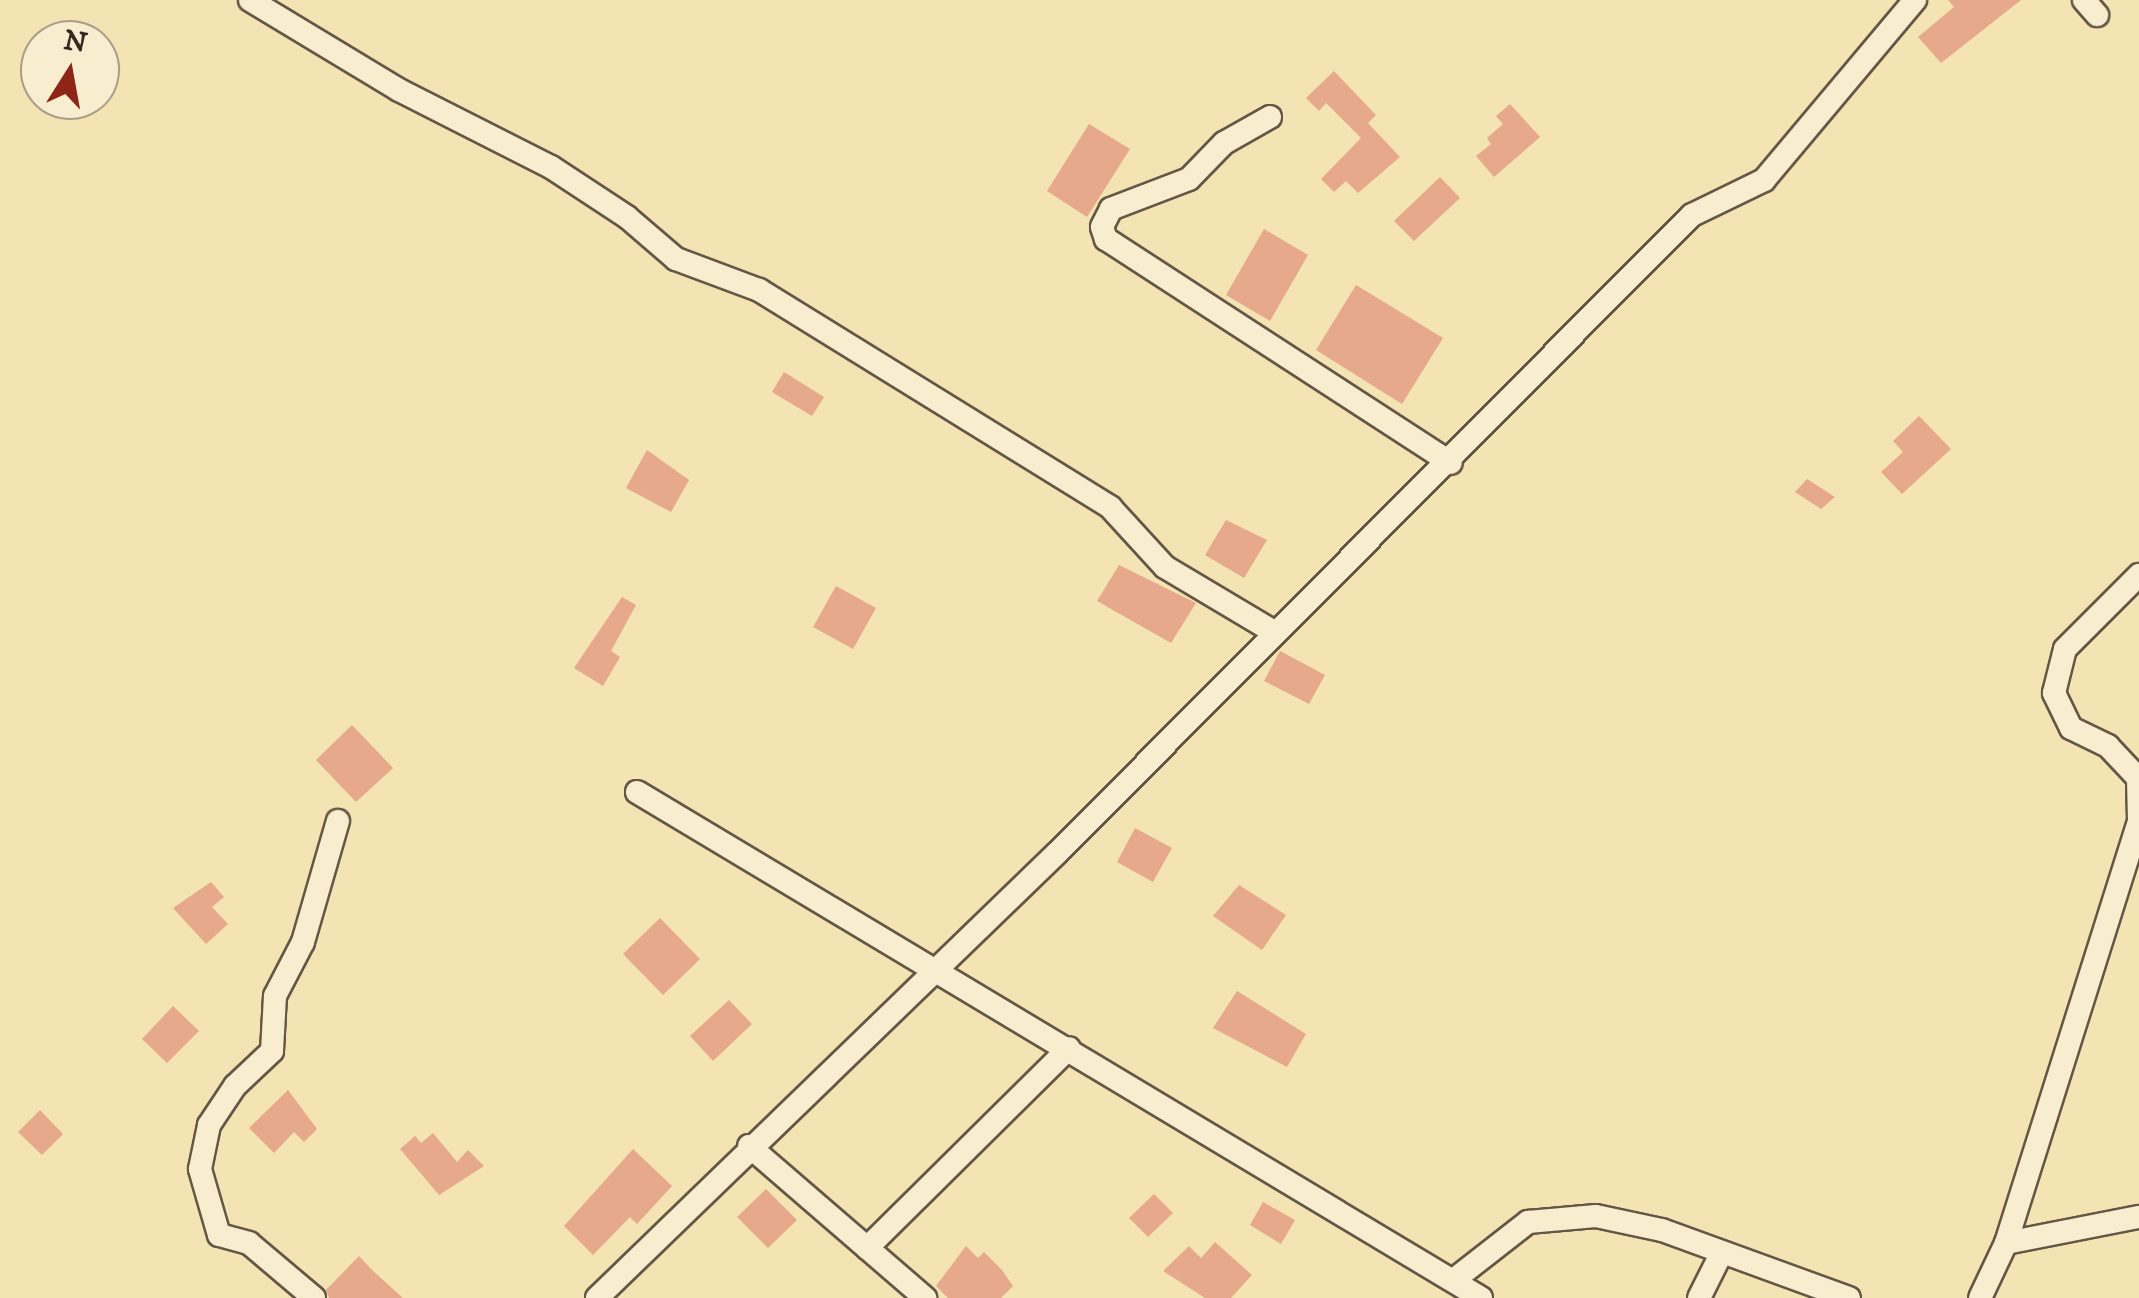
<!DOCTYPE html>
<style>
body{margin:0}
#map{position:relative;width:2139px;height:1298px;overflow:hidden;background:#f4e3b3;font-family:"IM FELL DW Pica",serif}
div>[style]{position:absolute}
.building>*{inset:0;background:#e6a98b}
.roads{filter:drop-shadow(2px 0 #655746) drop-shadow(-2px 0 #655746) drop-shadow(0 2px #655746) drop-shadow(0 -2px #655746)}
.minor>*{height:22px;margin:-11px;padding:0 11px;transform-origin:11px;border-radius:11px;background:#f8edce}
span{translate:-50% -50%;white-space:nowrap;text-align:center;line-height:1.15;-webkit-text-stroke:8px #f8edce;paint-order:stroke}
.north{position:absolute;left:20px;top:20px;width:100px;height:100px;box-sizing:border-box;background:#f8edce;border:2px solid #aa9e89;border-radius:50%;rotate:11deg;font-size:28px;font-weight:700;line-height:40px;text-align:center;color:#352822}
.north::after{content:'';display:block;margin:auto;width:35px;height:45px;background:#8f2418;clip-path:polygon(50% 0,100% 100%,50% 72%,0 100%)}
</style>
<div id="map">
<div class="building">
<div style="clip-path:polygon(1948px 0,2021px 0,1941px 63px,1918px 37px,1954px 7px)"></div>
<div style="clip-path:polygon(1334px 71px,1376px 115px,1368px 123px,1400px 157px,1358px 193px,1346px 181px,1334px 192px,1321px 179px,1361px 138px,1326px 103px,1319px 111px,1306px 98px)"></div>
<div style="clip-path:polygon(1510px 104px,1540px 137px,1494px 177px,1476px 156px,1491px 144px,1487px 138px,1503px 124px,1496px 116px)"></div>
<div style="clip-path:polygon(1089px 124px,1130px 149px,1087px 217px,1047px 191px)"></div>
<div style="clip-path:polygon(1440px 177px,1460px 198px,1414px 241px,1394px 221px)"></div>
<div style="clip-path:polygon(1264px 229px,1308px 255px,1270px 321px,1226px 295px)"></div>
<div style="clip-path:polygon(1356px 285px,1443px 338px,1402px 404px,1316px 350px)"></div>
<div style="clip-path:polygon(784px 372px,824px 397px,812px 416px,772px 392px)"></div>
<div style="clip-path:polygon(1919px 416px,1951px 449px,1902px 494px,1881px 472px,1903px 452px,1893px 441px)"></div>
<div style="clip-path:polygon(647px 450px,689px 480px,671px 512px,626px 488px)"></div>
<div style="clip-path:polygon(1807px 479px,1835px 497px,1821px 509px,1795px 492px)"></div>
<div style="clip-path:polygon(1226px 520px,1267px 540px,1244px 578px,1205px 555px)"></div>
<div style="clip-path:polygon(1119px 565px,1196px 603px,1171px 643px,1097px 601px)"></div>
<div style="clip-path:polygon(836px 586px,876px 608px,853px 649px,813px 627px)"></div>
<div style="clip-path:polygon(622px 597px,636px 605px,611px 651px,620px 657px,603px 686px,574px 668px)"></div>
<div style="clip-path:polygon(1280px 651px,1325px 675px,1309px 704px,1264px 681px)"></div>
<div style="clip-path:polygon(352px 725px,393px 768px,356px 802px,316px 760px)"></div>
<div style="clip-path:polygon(1135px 828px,1172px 848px,1153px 882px,1117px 862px)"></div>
<div style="clip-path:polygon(211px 882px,224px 897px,212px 907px,228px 924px,206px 944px,173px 908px)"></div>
<div style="clip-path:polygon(1239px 885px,1286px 915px,1262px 950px,1213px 916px)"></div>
<div style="clip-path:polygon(660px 918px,700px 959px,663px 995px,623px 954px)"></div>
<div style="clip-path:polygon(1237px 991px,1306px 1034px,1287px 1067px,1213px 1028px)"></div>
<div style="clip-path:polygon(729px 1000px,752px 1024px,713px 1061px,690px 1036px)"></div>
<div style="clip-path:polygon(173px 1006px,199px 1031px,167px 1063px,142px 1039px)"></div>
<div style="clip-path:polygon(288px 1090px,317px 1129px,304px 1142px,294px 1132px,274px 1153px,249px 1128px)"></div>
<div style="clip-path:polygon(40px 1110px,63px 1134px,42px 1155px,18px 1132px)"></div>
<div style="clip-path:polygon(433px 1133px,457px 1162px,468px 1150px,484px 1166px,439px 1195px,400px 1149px,415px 1136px,421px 1143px)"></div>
<div style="clip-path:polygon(633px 1149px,672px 1186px,637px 1224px,630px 1217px,593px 1255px,564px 1226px)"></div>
<div style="clip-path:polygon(766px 1189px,797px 1220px,768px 1248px,737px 1217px)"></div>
<div style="clip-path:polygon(1154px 1194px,1173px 1213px,1148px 1237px,1129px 1218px)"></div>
<div style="clip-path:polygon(1263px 1202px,1295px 1220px,1281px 1244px,1250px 1225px)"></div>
<div style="clip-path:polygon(1215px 1242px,1252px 1275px,1231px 1298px,1205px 1298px,1163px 1271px,1189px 1246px,1201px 1258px)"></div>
<div style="clip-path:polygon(966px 1246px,978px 1258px,984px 1252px,1002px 1270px,1013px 1286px,1001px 1298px,948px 1298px,936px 1286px)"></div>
<div style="clip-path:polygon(359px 1256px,372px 1270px,403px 1298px,329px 1298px,326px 1290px)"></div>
</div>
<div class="roads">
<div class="minor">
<div style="left:250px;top:0;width:174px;rotate:31.1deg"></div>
<div style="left:399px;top:90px;width:170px;rotate:26.9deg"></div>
<div style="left:551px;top:167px;width:91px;rotate:33.3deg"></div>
<div style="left:627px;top:217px;width:65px;rotate:40.6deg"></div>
<div style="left:676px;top:259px;width:89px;rotate:20.5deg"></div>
<div style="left:759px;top:290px;width:413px;rotate:31.7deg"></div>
<div style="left:1110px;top:507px;width:81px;rotate:47.5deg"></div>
<div style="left:1165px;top:567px;width:127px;rotate:30.8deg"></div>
<div style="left:2084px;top:0;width:20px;rotate:49deg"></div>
<div style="left:1270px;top:117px;width:53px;rotate:150.5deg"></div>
<div style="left:1224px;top:143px;width:50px;rotate:134.2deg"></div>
<div style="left:1189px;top:179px;width:84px;rotate:159deg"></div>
<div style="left:1111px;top:209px;width:20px;rotate:117deg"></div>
<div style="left:1102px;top:227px;width:13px;rotate:72deg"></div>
<div style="left:1106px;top:239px;width:411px;rotate:33deg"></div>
<div style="left:637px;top:792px;width:984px;rotate:30.94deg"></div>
<div style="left:749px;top:1146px;width:233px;rotate:40.8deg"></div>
<div style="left:2006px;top:1243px;width:136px;rotate:-11.1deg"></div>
<div style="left:867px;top:1248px;width:284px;rotate:-44.7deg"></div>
<div style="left:1455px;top:1279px;width:93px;rotate:-38deg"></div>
<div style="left:1528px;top:1222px;width:68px;rotate:-5deg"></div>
<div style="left:1596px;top:1216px;width:67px;rotate:12deg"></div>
<div style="left:1662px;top:1230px;width:199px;rotate:20deg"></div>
<div style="left:314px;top:1298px;width:85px;rotate:-139.8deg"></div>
<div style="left:249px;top:1243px;width:31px;rotate:-165deg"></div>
<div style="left:219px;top:1235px;width:69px;rotate:-106.1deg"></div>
<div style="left:200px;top:1169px;width:45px;rotate:-78.4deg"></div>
<div style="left:209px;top:1125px;width:47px;rotate:-56.3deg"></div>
<div style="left:235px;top:1086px;width:51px;rotate:-43.4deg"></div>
<div style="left:272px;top:1051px;width:55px;rotate:-86.9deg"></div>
<div style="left:275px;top:996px;width:61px;rotate:-62.6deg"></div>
<div style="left:303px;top:942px;width:126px;rotate:-73.9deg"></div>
<div style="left:597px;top:1298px;width:640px;rotate:-44.05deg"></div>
<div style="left:1057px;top:853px;width:900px;rotate:-45.14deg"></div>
<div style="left:1692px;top:215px;width:80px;rotate:-25.9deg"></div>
<div style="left:1764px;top:180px;width:235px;rotate:-50deg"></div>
<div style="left:1699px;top:1298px;width:51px;rotate:-63.4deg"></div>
<div style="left:1980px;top:1298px;width:61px;rotate:-64.7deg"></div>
<div style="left:2006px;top:1243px;width:443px;rotate:-72.5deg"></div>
<div style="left:2139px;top:820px;width:42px;rotate:-91.4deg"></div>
<div style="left:2138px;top:778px;width:44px;rotate:-133.2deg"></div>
<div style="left:2108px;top:746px;width:41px;rotate:-154.1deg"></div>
<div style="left:2071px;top:728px;width:39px;rotate:-116deg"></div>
<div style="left:2054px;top:693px;width:45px;rotate:-76deg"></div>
<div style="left:2065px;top:649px;width:105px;rotate:-45deg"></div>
</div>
</div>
<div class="north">N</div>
</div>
